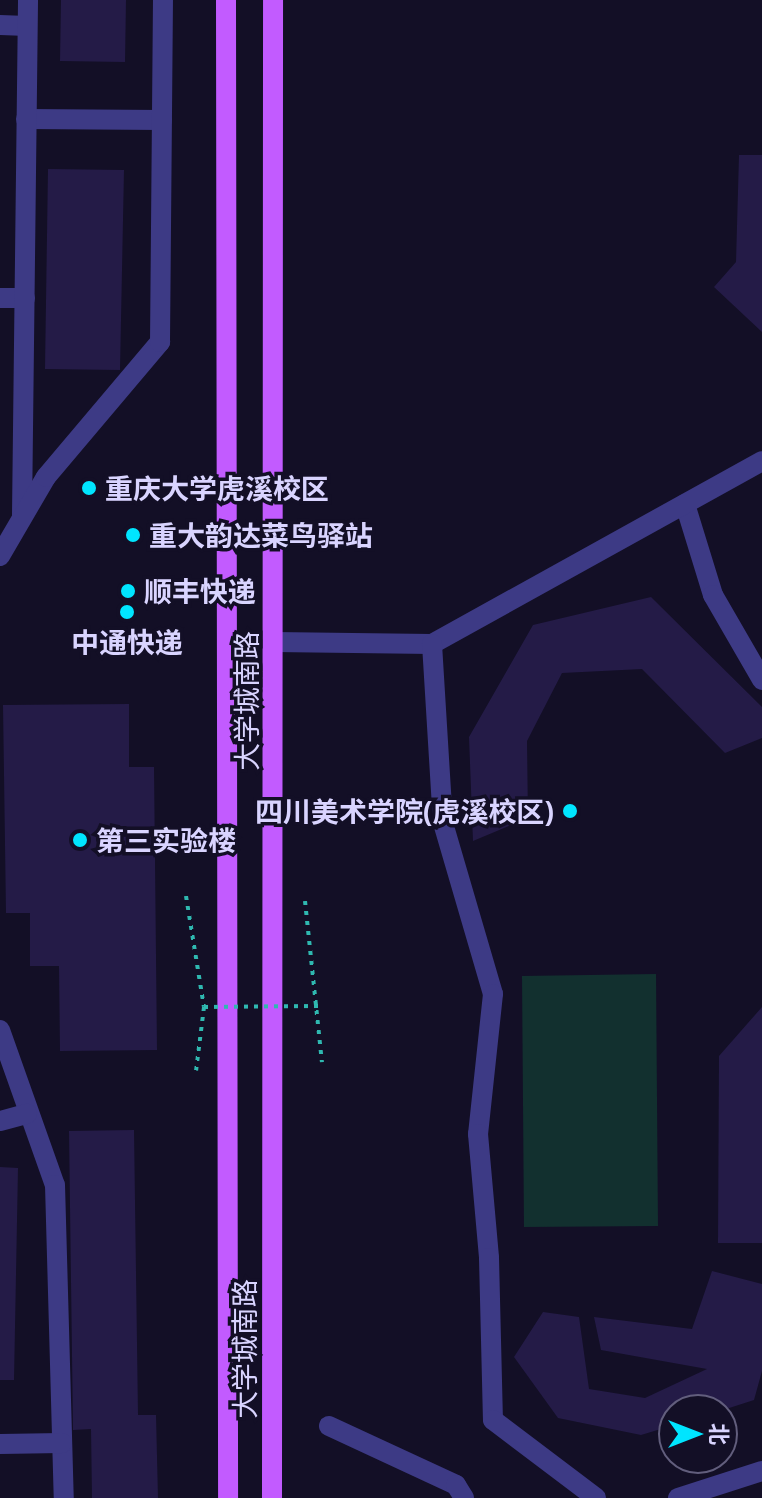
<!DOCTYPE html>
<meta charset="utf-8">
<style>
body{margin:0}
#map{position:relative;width:762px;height:1498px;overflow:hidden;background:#130f26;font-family:"Noto Sans","Noto Sans SC",sans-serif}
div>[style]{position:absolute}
.green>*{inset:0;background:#12302f}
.building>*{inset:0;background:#241b47}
.path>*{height:4px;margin-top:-2px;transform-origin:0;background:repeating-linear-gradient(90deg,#2fb8b0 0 4px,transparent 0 10px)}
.minor>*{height:20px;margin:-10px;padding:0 10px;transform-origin:10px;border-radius:10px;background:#3d3a85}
.major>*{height:20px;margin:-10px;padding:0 10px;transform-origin:10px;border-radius:10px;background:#c25bff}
.path-bridge>*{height:4px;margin-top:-2px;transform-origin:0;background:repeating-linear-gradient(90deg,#2fb8b0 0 4px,transparent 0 10px)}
.dots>*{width:22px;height:22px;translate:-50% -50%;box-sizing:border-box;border:4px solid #130f26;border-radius:50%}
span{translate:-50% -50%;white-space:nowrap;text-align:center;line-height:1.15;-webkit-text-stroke:7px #130f26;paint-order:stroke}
.poi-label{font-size:28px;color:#d9d4ff;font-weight:700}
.left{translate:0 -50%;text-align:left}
.right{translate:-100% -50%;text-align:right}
.street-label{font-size:28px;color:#d9d4ff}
.north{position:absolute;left:658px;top:1394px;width:80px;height:80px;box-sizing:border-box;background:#130f26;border:2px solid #625e7d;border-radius:50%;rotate:90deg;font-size:22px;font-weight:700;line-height:32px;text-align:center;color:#d9d4ff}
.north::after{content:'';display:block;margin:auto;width:28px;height:36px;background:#00e5ff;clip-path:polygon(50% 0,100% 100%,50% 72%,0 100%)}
</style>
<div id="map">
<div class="green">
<div style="clip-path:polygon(656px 974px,658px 1226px,524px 1227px,522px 976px)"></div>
</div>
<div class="building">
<div style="clip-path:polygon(61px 0,126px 0,125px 62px,60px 61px)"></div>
<div style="clip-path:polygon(739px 155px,762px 155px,762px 332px,714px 287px,736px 262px)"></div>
<div style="clip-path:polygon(48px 169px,124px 170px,120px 370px,45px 369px)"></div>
<div style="clip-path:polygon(651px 597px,762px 707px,762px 738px,725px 753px,642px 669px,562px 673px,527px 741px,528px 818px,473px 841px,469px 737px,533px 625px)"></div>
<div style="clip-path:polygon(129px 704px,129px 767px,154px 767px,157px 1050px,60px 1051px,59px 966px,30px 966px,30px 913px,6px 913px,3px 705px)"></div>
<div style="clip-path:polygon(762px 1007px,762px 1243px,718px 1243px,719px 1056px)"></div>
<div style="clip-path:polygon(134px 1130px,138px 1415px,156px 1415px,158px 1498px,92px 1498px,91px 1429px,73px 1430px,69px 1131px)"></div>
<div style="clip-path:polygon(0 1167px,18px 1168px,14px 1380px,0 1380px)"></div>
<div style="clip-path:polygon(712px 1271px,762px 1284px,762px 1371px,754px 1400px,723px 1410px,674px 1410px,674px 1425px,641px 1435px,558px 1418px,514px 1357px,543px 1312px,579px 1317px,589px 1389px,645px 1398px,707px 1369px,601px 1350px,594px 1317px,692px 1329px)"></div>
</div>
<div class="path">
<div style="left:186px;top:896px;width:112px;rotate:80.8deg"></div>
<div style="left:204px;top:1007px;width:64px;rotate:97.1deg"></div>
<div style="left:305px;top:901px;width:162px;rotate:84deg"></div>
</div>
<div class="minor">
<div style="left:0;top:25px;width:27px;rotate:2deg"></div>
<div style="left:26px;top:119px;width:136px;rotate:0.4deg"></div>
<div style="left:0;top:298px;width:25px"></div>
<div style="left:685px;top:504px;width:95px;rotate:72.9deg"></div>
<div style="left:713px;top:595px;width:98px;rotate:60deg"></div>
<div style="left:22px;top:515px;width:515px;rotate:-89.33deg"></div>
<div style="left:0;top:556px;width:91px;rotate:-59.8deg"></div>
<div style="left:46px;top:477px;width:177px;rotate:-49.8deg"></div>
<div style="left:160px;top:342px;width:342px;rotate:-89.5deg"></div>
<div style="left:274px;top:642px;width:158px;rotate:0.7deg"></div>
<div style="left:432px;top:644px;width:377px;rotate:-29deg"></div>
<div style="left:432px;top:644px;width:179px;rotate:86.5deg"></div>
<div style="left:443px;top:823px;width:178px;rotate:73.7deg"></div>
<div style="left:493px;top:994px;width:141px;rotate:96.1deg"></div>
<div style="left:478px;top:1134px;width:124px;rotate:84.9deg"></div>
<div style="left:489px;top:1258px;width:162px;rotate:88.6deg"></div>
<div style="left:493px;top:1420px;width:129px;rotate:37.1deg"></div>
<div style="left:0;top:1030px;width:164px;rotate:70.5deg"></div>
<div style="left:55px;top:1185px;width:313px;rotate:88.4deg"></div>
<div style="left:0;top:1121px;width:28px;rotate:-15deg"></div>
<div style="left:329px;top:1426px;width:140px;rotate:24.9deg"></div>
<div style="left:456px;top:1485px;width:15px;rotate:58deg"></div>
<div style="left:0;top:1444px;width:62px;rotate:-0.9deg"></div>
<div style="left:678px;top:1498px;width:88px;rotate:-17.8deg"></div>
</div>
<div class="major">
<div style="left:226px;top:0;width:1498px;rotate:89.92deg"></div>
<div style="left:272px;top:1498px;width:1498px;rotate:-89.96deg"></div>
</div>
<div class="path-bridge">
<div style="left:204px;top:1007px;width:116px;rotate:-0.5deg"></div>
</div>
<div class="dots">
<div style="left:89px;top:488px;background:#00e5ff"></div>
<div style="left:133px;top:535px;background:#00e5ff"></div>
<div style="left:128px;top:591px;background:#00e5ff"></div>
<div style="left:127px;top:612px;background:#00e5ff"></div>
<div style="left:570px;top:811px;background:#00e5ff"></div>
<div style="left:80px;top:840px;background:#00e5ff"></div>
</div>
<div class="poi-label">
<span class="left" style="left:105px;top:488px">重庆大学虎溪校区</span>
<span class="left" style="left:149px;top:535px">重大韵达菜鸟驿站</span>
<span class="left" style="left:144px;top:591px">顺丰快递</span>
<span style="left:127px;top:642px">中通快递</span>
<span class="right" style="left:554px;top:811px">四川美术学院(虎溪校区)</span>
<span class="left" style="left:96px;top:840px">第三实验楼</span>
</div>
<div class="street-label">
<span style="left:246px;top:701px;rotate:-90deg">大学城南路</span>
<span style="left:244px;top:1349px;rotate:-90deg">大学城南路</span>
</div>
<div class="north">北</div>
</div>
